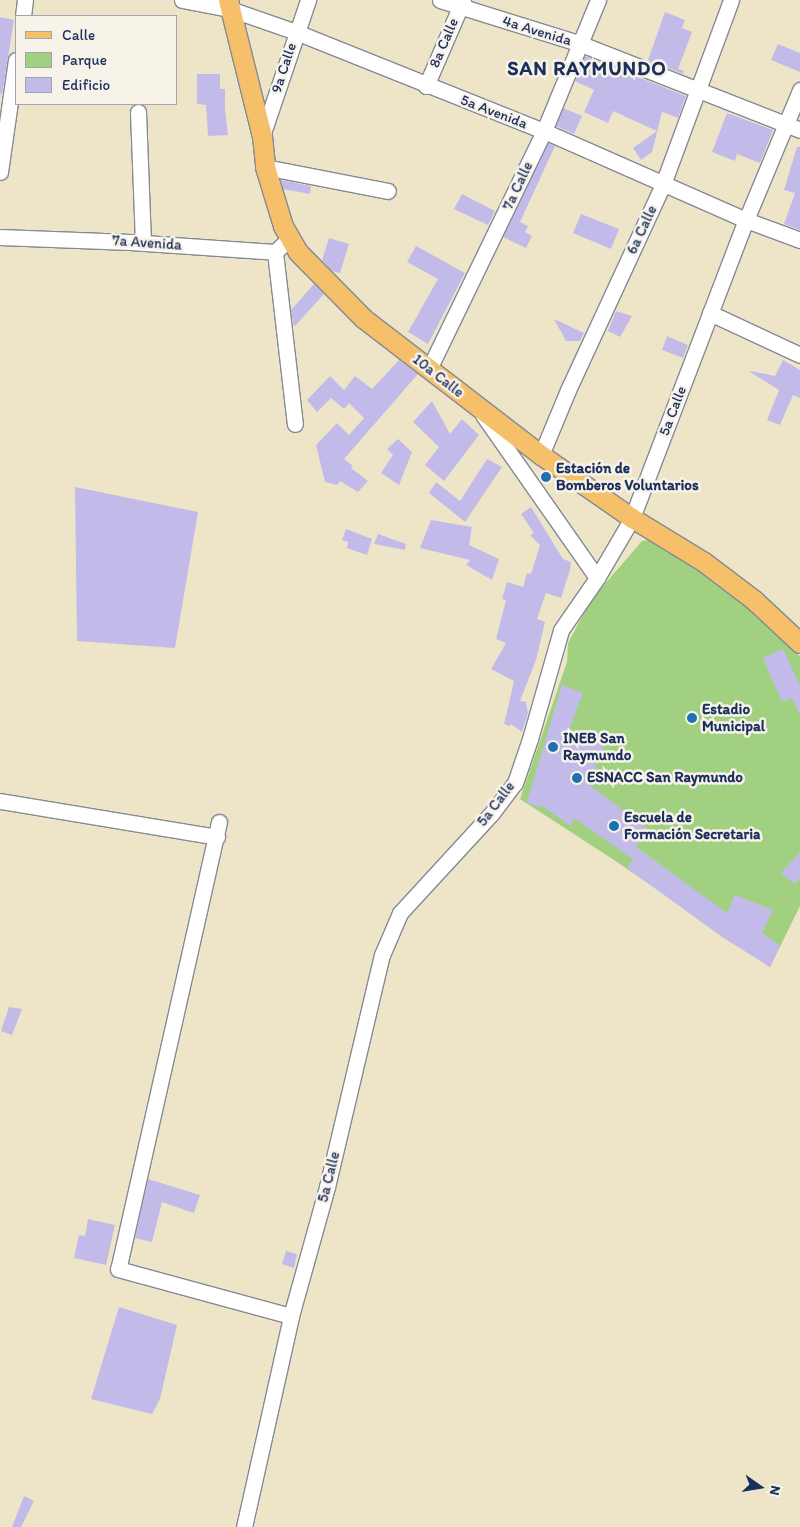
<!DOCTYPE html>
<meta charset="utf-8">
<style>
body{margin:0}
#map{position:relative;width:800px;height:1527px;overflow:hidden;background:#eee5c9;font-family:Itim,sans-serif}
div>[style]{position:absolute}
.green>*{inset:0;background:#a1d180}
.building>*{inset:0;background:#c2bbea}
.roads{filter:drop-shadow(1px 0 #848a94) drop-shadow(-1px 0 #848a94) drop-shadow(0 1px #848a94) drop-shadow(0 -1px #848a94)}
.minor>*{height:15px;margin:-7.5px;padding:0 7.5px;transform-origin:7.5px;border-radius:7.5px;background:#fff}
.major>*{height:19px;margin:-9.5px;padding:0 9.5px;transform-origin:9.5px;border-radius:9.5px;background:#f6c06b}
.dots>*{width:14px;height:14px;translate:-50% -50%;box-sizing:border-box;border:2px solid #f7f3e8;border-radius:50%}
span{translate:-50% -50%;white-space:nowrap;text-align:center;line-height:1.15;-webkit-text-stroke:5px #f7f3e8;paint-order:stroke}
.street-label{font-size:15px;color:#1b2f5e}
.poi-label{font-size:15px;color:#1b2f5e;font-weight:700}
.left{translate:0 -50%;text-align:left}
.district-label{font-size:20px;color:#1b2f5e;font-weight:700;letter-spacing:1px}
.legend{position:absolute;left:15px;top:15px;width:162px;height:90px;box-sizing:border-box;background:#f7f3e8;border:1px solid #9fa5b1;margin:0;padding:6px 9px;list-style:none;font-size:15px;color:#1b2f5e}
.legend li{display:flex;align-items:center;gap:10px;height:25px}
.legend b{width:25px;border:1px solid #9fa5b1}
.north{position:absolute;left:735px;top:1462px;width:50px;height:50px;-webkit-text-stroke:4px #f7f3e8;paint-order:stroke;rotate:103deg;font-size:14px;font-weight:700;line-height:20px;text-align:center;color:#1b2f5e}
.north::after{content:'';display:block;margin:auto;width:18px;height:22px;background:#1b2f5e;clip-path:polygon(50% 0,100% 100%,50% 72%,0 100%)}
</style>
<div id="map">
<div class="green">
<div style="clip-path:polygon(650px 540px,725px 586px,800px 656px,800px 906px,770px 967px,614px 860px,520px 799px,567px 662px,568px 643px,591px 600px,642px 541px)"></div>
</div>
<div class="building">
<div style="clip-path:polygon(665px 12px,685px 20px,682px 28px,692px 32px,678px 69px,684px 71px,683px 74px,648px 60px)"></div>
<div style="clip-path:polygon(0 17px,14px 20px,2px 94px,0 94px)"></div>
<div style="clip-path:polygon(778px 44px,800px 53px,800px 72px,771px 60px)"></div>
<div style="clip-path:polygon(585px 56px,686px 96px,678px 118px,662px 112px,652px 152px,641px 160px,633px 148px,657px 131px,613px 111px,608px 123px,584px 112px,594px 90px,575px 81px)"></div>
<div style="clip-path:polygon(197px 74px,220px 74px,220px 89px,225px 89px,225px 109px,228px 135px,208px 136px,206px 105px,197px 104px)"></div>
<div style="clip-path:polygon(563px 108px,582px 116px,574px 134px,556px 126px)"></div>
<div style="clip-path:polygon(727px 113px,773px 130px,760px 163px,737px 154px,735px 161px,712px 152px)"></div>
<div style="clip-path:polygon(548px 143px,555px 146px,520px 222px,528px 226px,525px 232px,532px 236px,526px 248px,503px 237px)"></div>
<div style="clip-path:polygon(797px 147px,800px 147px,800px 230px,784px 224px,795px 193px,784px 190px)"></div>
<div style="clip-path:polygon(281px 180px,311px 186px,310px 194px,283px 189px)"></div>
<div style="clip-path:polygon(462px 194px,495px 211px,488px 225px,454px 209px)"></div>
<div style="clip-path:polygon(581px 214px,619px 229px,611px 249px,573px 233px)"></div>
<div style="clip-path:polygon(329px 238px,349px 244px,340px 273px,332px 271px,322px 260px)"></div>
<div style="clip-path:polygon(416px 246px,465px 273px,428px 344px,408px 332px,438px 279px,407px 262px)"></div>
<div style="clip-path:polygon(314px 284px,324px 294px,295px 326px,293px 324px,291px 310px)"></div>
<div style="clip-path:polygon(616px 311px,632px 316px,620px 337px,608px 331px)"></div>
<div style="clip-path:polygon(554px 319px,584px 333px,580px 341px,566px 341px)"></div>
<div style="clip-path:polygon(667px 336px,688px 345px,683px 358px,662px 350px)"></div>
<div style="clip-path:polygon(399px 360px,418px 374px,344px 459px,353px 466px,351px 468px,368px 481px,358px 492px,340px 481px,337px 485px,325px 482px,316px 445px,337px 423px,349px 435px,364px 418px,349px 403px,344px 409px,331px 398px,317px 412px,307px 400px,330px 376px,344px 390px,355px 376px,372px 389px)"></div>
<div style="clip-path:polygon(783px 360px,800px 370px,800px 398px,793px 395px,780px 425px,767px 420px,779px 390px,750px 372px,751px 371px,775px 376px)"></div>
<div style="clip-path:polygon(432px 401px,450px 434px,462px 419px,479px 435px,444px 481px,425px 465px,439px 447px,413px 422px)"></div>
<div style="clip-path:polygon(398px 439px,412px 452px,399px 485px,381px 473px,393px 455px,387px 449px)"></div>
<div style="clip-path:polygon(487px 459px,502px 467px,465px 522px,429px 493px,436px 482px,460px 501px)"></div>
<div style="clip-path:polygon(75px 487px,198px 512px,175px 648px,77px 641px)"></div>
<div style="clip-path:polygon(531px 507px,563px 559px,571px 562px,570px 570px,561px 598px,546px 593px,537px 619px,545px 622px,536px 660px,520px 701px,526px 702px,528px 713px,522px 732px,511px 724px,510px 726px,504px 724px,514px 681px,491px 669px,506px 643px,496px 639px,506px 600px,502px 599px,507px 582px,523px 587px,527px 573px,531px 574px,540px 545px,530px 535px,534px 533px,521px 514px)"></div>
<div style="clip-path:polygon(431px 520px,472px 527px,469px 545px,499px 559px,492px 580px,466px 565px,470px 560px,420px 548px)"></div>
<div style="clip-path:polygon(346px 529px,372px 539px,367px 555px,347px 548px,348px 542px,342px 540px)"></div>
<div style="clip-path:polygon(378px 534px,406px 544px,405px 550px,374px 544px)"></div>
<div style="clip-path:polygon(783px 649px,800px 686px,800px 715px,792px 698px,782px 702px,763px 658px)"></div>
<div style="clip-path:polygon(562px 685px,583px 693px,568px 733px,605px 744px,588px 784px,649px 830px,636px 847px,727px 913px,735px 895px,773px 910px,762px 933px,780px 946px,770px 967px,722px 937px,627px 868px,633px 859px,574px 818px,571px 826px,541px 805px,540px 808px,527px 802px)"></div>
<div style="clip-path:polygon(800px 852px,800px 877px,795px 884px,781px 873px)"></div>
<div style="clip-path:polygon(9px 1007px,22px 1009px,12px 1035px,1px 1031px)"></div>
<div style="clip-path:polygon(148px 1179px,200px 1195px,194px 1213px,162px 1202px,152px 1242px,135px 1238px)"></div>
<div style="clip-path:polygon(88px 1219px,115px 1225px,106px 1265px,74px 1258px,79px 1235px,85px 1236px)"></div>
<div style="clip-path:polygon(286px 1251px,297px 1254px,294px 1268px,282px 1264px)"></div>
<div style="clip-path:polygon(119px 1307px,177px 1325px,160px 1399px,152px 1414px,91px 1399px)"></div>
<div style="clip-path:polygon(24px 1496px,34px 1501px,21px 1527px,12px 1527px)"></div>
</div>
<div class="roads">
<div class="minor">
<div style="left:182px;top:0;width:49px;rotate:10.6deg"></div>
<div style="left:230px;top:9px;width:70px;rotate:19.2deg"></div>
<div style="left:296px;top:32px;width:267px;rotate:21.8deg"></div>
<div style="left:544px;top:131px;width:221px;rotate:23.8deg"></div>
<div style="left:746px;top:220px;width:58px;rotate:20.3deg"></div>
<div style="left:440px;top:0;width:148px;rotate:17.3deg"></div>
<div style="left:581px;top:44px;width:235px;rotate:21.4deg"></div>
<div style="left:23px;top:16px;width:16px;rotate:-83deg"></div>
<div style="left:426px;top:86px;width:94px;rotate:-66.7deg"></div>
<div style="left:138px;top:112px;width:131px;rotate:87.8deg"></div>
<div style="left:262px;top:136px;width:144px;rotate:-71.3deg"></div>
<div style="left:265px;top:167px;width:125px;rotate:11deg"></div>
<div style="left:0;top:172px;width:113px;rotate:-81.9deg"></div>
<div style="left:0;top:237px;width:130px;rotate:2.2deg"></div>
<div style="left:130px;top:242px;width:145px;rotate:3.9deg"></div>
<div style="left:275px;top:252px;width:19px;rotate:-43deg"></div>
<div style="left:275px;top:252px;width:173px;rotate:83.4deg"></div>
<div style="left:710px;top:313px;width:99px;rotate:25deg"></div>
<div style="left:429px;top:369px;width:264px;rotate:-64.2deg"></div>
<div style="left:544px;top:131px;width:142px;rotate:-67.6deg"></div>
<div style="left:483px;top:415px;width:199px;rotate:55deg"></div>
<div style="left:541px;top:455px;width:70px;rotate:-67.4deg"></div>
<div style="left:568px;top:390px;width:227px;rotate:-65.2deg"></div>
<div style="left:663px;top:184px;width:196px;rotate:-69.7deg"></div>
<div style="left:0;top:801px;width:220px;rotate:9.4deg"></div>
<div style="left:219px;top:822px;width:458px;rotate:102.7deg"></div>
<div style="left:118px;top:1269px;width:179px;rotate:15.2deg"></div>
<div style="left:244px;top:1527px;width:216px;rotate:-77.4deg"></div>
<div style="left:291px;top:1316px;width:134px;rotate:-74.4deg"></div>
<div style="left:327px;top:1187px;width:238px;rotate:-76.7deg"></div>
<div style="left:382px;top:955px;width:46px;rotate:-66.8deg"></div>
<div style="left:400px;top:913px;width:136px;rotate:-47.4deg"></div>
<div style="left:492px;top:813px;width:38px;rotate:-53deg"></div>
<div style="left:515px;top:783px;width:46px;rotate:-71.2deg"></div>
<div style="left:530px;top:739px;width:113px;rotate:-74.1deg"></div>
<div style="left:561px;top:630px;width:63px;rotate:-55.3deg"></div>
<div style="left:597px;top:578px;width:69px;rotate:-59.7deg"></div>
<div style="left:632px;top:518px;width:319px;rotate:-69.1deg"></div>
<div style="left:746px;top:220px;width:141px;rotate:-67.4deg"></div>
</div>
<div class="major">
<div style="left:228px;top:0;width:140px;rotate:76deg"></div>
<div style="left:262px;top:136px;width:31px;rotate:84deg"></div>
<div style="left:265px;top:167px;width:62px;rotate:73deg"></div>
<div style="left:283px;top:226px;width:30px;rotate:60deg"></div>
<div style="left:298px;top:252px;width:93px;rotate:45.4deg"></div>
<div style="left:363px;top:318px;width:225px;rotate:37.6deg"></div>
<div style="left:541px;top:455px;width:111px;rotate:34.7deg"></div>
<div style="left:632px;top:518px;width:84px;rotate:31.4deg"></div>
<div style="left:704px;top:562px;width:63px;rotate:37.2deg"></div>
<div style="left:754px;top:600px;width:63px;rotate:43.1deg"></div>
</div>
</div>
<div class="dots">
<div style="left:546px;top:477px;background:#1f6fb2"></div>
<div style="left:692px;top:718px;background:#1f6fb2"></div>
<div style="left:553px;top:747px;background:#1f6fb2"></div>
<div style="left:577px;top:778px;background:#1f6fb2"></div>
<div style="left:614px;top:826px;background:#1f6fb2"></div>
</div>
<div class="street-label">
<span style="left:537px;top:31px;rotate:17deg">4a Avenida</span>
<span style="left:444px;top:43px;rotate:-67deg">8a Calle</span>
<span style="left:284px;top:68px;rotate:-72deg">9a Calle</span>
<span style="left:494px;top:112px;rotate:21deg">5a Avenida</span>
<span style="left:518px;top:186px;rotate:-65deg">7a Calle</span>
<span style="left:642px;top:230px;rotate:-65deg">6a Calle</span>
<span style="left:147px;top:243px;rotate:4deg">7a Avenida</span>
<span style="left:438px;top:376px;rotate:38deg">10a Calle</span>
<span style="left:673px;top:411px;rotate:-69deg">5a Calle</span>
<span style="left:496px;top:804px;rotate:-53deg">5a Calle</span>
<span style="left:329px;top:1177px;rotate:-76deg">5a Calle</span>
</div>
<div class="poi-label">
<span class="left" style="left:556px;top:477px">Estación de<br>Bomberos Voluntarios</span>
<span class="left" style="left:702px;top:718px">Estadio<br>Municipal</span>
<span class="left" style="left:563px;top:747px">INEB San<br>Raymundo</span>
<span class="left" style="left:587px;top:778px">ESNACC San Raymundo</span>
<span class="left" style="left:624px;top:826px">Escuela de<br>Formación Secretaria</span>
</div>
<div class="district-label">
<span style="left:587px;top:68px">SAN RAYMUNDO</span>
</div>
<ul class="legend">
<li><b style="height:6px;background:#f6c06b"></b>Calle</li>
<li><b style="height:14px;background:#a1d180"></b>Parque</li>
<li><b style="height:14px;background:#c2bbea"></b>Edificio</li>
</ul>
<div class="north">N</div>
</div>
